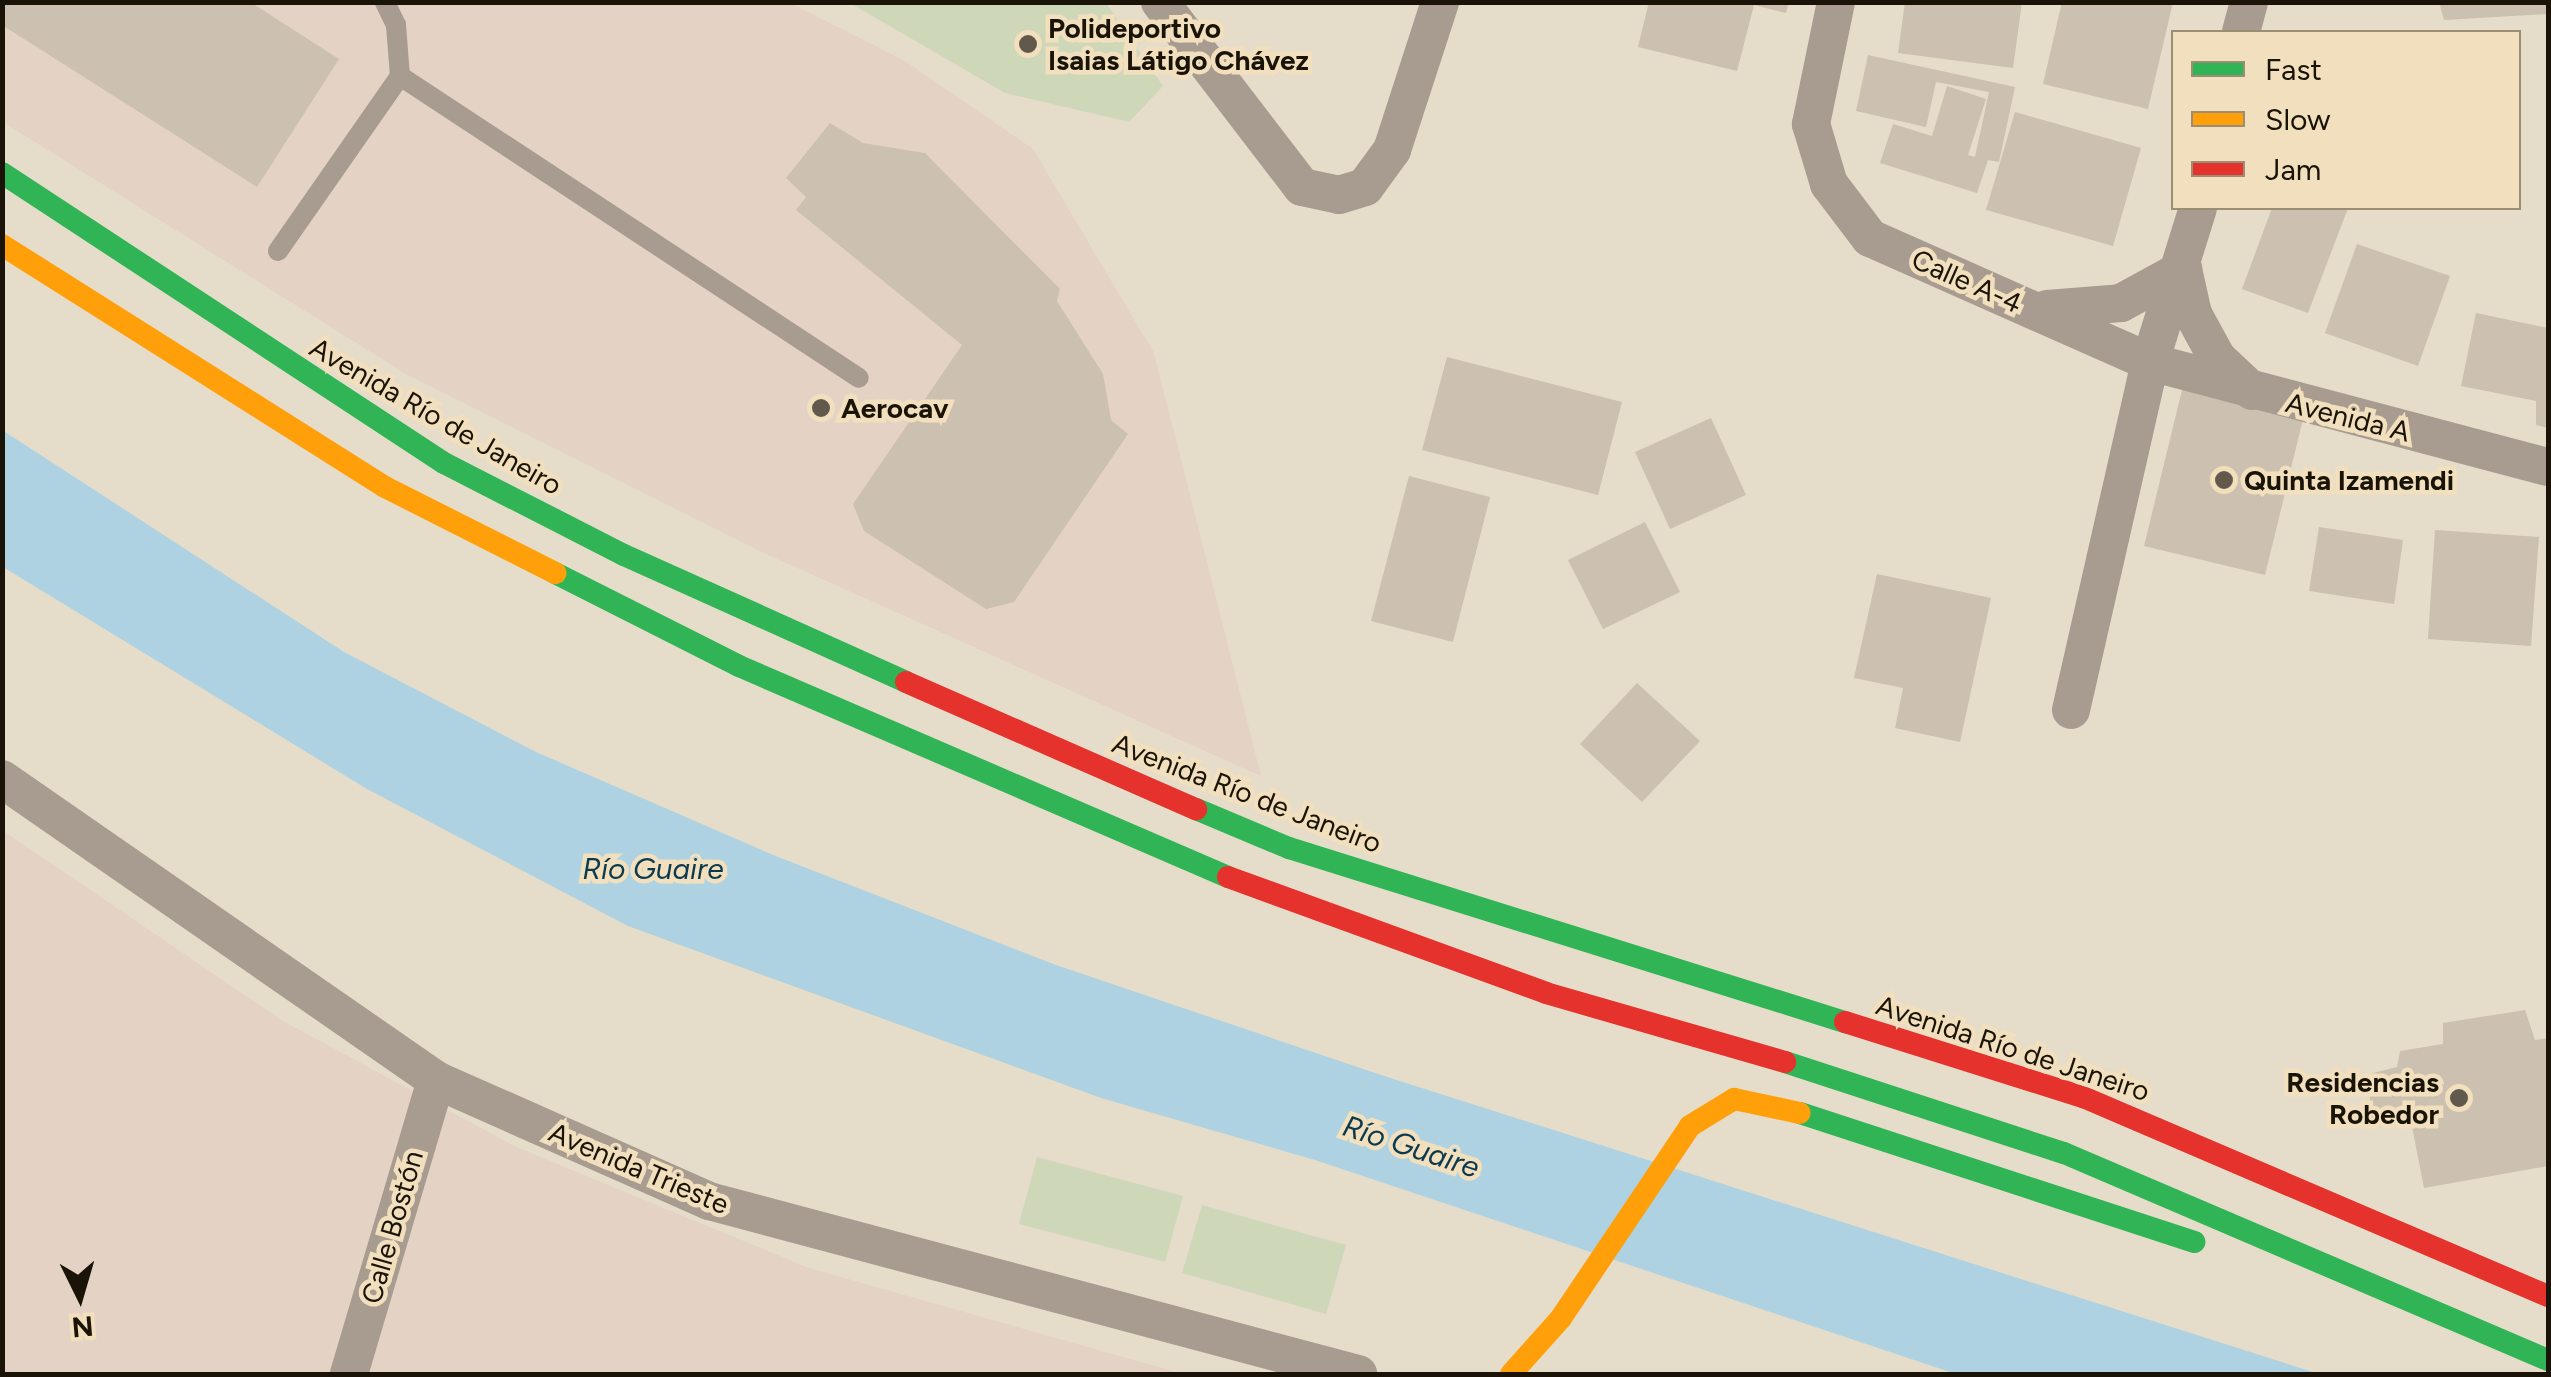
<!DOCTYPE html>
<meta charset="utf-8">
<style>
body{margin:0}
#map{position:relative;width:2551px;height:1377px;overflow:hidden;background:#e5dcc9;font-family:Figtree,sans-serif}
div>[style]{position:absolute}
.industrial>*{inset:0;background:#e4d2c4}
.green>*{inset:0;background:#cfd7b9}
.water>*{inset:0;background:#aed2e2}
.building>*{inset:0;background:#ccc0b0}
.lane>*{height:20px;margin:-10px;padding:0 10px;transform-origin:10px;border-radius:10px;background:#a89b90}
.street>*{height:38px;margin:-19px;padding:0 19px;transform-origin:19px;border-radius:19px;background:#a89b90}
.fast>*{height:22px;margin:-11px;padding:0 11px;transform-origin:11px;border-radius:11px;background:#30b455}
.slow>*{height:22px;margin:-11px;padding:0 11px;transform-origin:11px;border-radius:11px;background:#ff9f0a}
.jam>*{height:22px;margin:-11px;padding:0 11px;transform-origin:11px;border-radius:11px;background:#e5322d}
.dots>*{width:28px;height:28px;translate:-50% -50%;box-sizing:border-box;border:5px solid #f1dfbd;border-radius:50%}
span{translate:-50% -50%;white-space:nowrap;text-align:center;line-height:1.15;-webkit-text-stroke:9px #f1dfbd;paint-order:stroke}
.poi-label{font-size:28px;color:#1a1408;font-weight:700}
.left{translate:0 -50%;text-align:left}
.right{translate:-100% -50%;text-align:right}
.street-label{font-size:28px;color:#1a1408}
.water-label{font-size:30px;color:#0b3a4f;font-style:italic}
.frame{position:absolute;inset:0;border:5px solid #1a1408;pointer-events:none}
.legend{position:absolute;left:2171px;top:30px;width:350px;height:180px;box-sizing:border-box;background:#f1dfbd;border:2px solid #9b8e75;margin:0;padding:12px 18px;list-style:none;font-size:30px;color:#1a1408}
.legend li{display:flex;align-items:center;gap:20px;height:50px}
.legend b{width:50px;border:2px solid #9b8e75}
.north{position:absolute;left:30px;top:1247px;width:100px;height:100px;-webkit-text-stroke:8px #f1dfbd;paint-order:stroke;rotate:175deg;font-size:28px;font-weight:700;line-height:40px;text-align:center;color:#1a1408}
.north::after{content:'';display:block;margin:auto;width:35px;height:45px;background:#1a1408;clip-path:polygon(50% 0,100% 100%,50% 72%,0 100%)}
</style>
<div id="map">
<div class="industrial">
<div style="clip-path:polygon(3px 3px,790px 3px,905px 61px,1033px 149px,1154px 353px,1261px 776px,760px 551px,406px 374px,3px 122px)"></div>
<div style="clip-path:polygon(2px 830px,283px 1021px,514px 1146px,809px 1268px,1183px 1374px,3px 1374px)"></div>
</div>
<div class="green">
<div style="clip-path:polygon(850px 3px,1106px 3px,1163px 86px,1129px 122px,1005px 93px)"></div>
<div style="clip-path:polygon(1037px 1157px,1183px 1196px,1165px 1262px,1019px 1224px)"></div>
<div style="clip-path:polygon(1202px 1205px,1346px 1245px,1326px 1314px,1182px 1273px)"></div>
</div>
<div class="water">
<div style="clip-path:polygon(2px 430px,344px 652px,536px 752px,773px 855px,1056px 965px,1378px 1074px,2319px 1374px,1956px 1374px,1315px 1160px,1101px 1098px,628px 926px,367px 789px,3px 567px)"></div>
</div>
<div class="building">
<div style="clip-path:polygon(2px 2px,250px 2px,339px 59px,257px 187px,2px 25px)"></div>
<div style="clip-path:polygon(1649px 2px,1789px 2px,1786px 13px,1754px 5px,1737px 71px,1638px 47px)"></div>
<div style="clip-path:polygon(1905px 2px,2022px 2px,2013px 68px,1898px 53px)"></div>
<div style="clip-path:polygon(2062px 2px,2173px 2px,2148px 109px,2043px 84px)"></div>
<div style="clip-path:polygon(2439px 2px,2548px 2px,2548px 14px,2444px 20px)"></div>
<div style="clip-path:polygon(1868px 55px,2015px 87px,1999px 162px,1988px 160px,1977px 193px,1880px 163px,1893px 124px,1932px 136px,1947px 86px,1986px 99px,1968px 155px,1975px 157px,1989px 92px,1936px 82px,1926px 127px,1856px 111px)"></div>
<div style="clip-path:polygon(2015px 112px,2141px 148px,2113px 246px,1986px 210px)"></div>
<div style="clip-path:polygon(830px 123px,863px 143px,925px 153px,1060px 289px,1057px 301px,1103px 374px,1111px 420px,1128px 434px,1014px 602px,986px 609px,864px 531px,853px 504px,962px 345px,796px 210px,806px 197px,786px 178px)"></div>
<div style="clip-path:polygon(2272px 208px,2348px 208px,2308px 313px,2242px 289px)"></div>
<div style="clip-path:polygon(2357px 244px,2450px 276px,2418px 366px,2325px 333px)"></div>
<div style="clip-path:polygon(2476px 313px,2548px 328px,2548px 428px,2536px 425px,2536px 401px,2461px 386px)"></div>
<div style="clip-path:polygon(1447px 357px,1622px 402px,1598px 495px,1422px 450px)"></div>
<div style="clip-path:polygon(2183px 386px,2304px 415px,2265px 575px,2144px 546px)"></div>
<div style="clip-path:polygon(1711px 418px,1746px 495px,1670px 529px,1635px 452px)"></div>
<div style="clip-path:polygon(1409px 476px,1490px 497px,1453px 642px,1371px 621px)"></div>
<div style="clip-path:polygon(1645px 522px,1680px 592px,1603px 629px,1568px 560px)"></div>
<div style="clip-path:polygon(2319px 527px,2403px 540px,2394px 604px,2309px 591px)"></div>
<div style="clip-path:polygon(2435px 530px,2539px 537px,2531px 646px,2428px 639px)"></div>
<div style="clip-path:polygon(1877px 574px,1991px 598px,1960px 742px,1895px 728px,1903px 688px,1854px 678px)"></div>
<div style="clip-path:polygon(1637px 683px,1700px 741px,1642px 802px,1580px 744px)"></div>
<div style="clip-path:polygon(2525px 1010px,2535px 1040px,2548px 1038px,2548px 1166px,2424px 1188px,2411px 1121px,2371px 1128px,2369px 1074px,2397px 1067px,2400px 1051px,2443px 1044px,2443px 1023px)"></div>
</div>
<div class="lane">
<div style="left:400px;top:76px;width:549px;rotate:33.34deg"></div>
<div style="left:278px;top:251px;width:213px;rotate:-55.1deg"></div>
<div style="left:400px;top:76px;width:51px;rotate:-94.5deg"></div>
<div style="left:396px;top:25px;width:25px;rotate:-116deg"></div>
</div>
<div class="street">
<div style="left:1160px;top:2px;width:233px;rotate:52.5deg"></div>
<div style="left:1302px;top:187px;width:38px;rotate:12deg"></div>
<div style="left:1339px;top:195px;width:27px;rotate:-17deg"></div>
<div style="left:1365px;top:187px;width:46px;rotate:-53.9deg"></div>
<div style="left:1392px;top:150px;width:156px;rotate:-72deg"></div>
<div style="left:1836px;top:2px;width:125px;rotate:101.6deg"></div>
<div style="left:1811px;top:124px;width:63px;rotate:73.3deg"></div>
<div style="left:1829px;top:184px;width:68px;rotate:52.8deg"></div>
<div style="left:1870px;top:238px;width:306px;rotate:23.9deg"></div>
<div style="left:2150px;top:362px;width:412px;rotate:14.8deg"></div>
<div style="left:2241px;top:32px;width:31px;rotate:-75deg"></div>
<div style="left:2047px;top:309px;width:74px;rotate:-4.6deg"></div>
<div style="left:2121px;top:303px;width:71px;rotate:-28.7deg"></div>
<div style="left:2183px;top:269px;width:46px;rotate:77.5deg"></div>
<div style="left:2193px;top:314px;width:50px;rotate:61.4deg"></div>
<div style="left:2217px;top:358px;width:48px;rotate:43.3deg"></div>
<div style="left:2071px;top:710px;width:357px;rotate:-77.2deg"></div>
<div style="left:2150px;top:362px;width:161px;rotate:-72.7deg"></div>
<div style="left:2px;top:779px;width:528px;rotate:34.74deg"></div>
<div style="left:436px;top:1080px;width:299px;rotate:23.9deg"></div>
<div style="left:709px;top:1201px;width:672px;rotate:14.93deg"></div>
<div style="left:349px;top:1374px;width:307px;rotate:-73.5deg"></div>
</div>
<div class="fast">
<div style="left:2px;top:173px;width:529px;rotate:33.27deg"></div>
<div style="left:444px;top:463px;width:202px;rotate:27.1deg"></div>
<div style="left:624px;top:555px;width:309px;rotate:24.2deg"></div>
<div style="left:555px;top:573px;width:206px;rotate:26.8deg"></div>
<div style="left:739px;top:666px;width:533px;rotate:23.34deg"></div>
<div style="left:1196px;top:809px;width:101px;rotate:22.8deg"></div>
<div style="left:1289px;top:848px;width:583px;rotate:17.38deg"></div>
<div style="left:1785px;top:1062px;width:293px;rotate:18.1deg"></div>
<div style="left:2064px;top:1153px;width:526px;rotate:23.16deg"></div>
<div style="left:1800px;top:1113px;width:415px;rotate:18.1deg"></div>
</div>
<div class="slow">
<div style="left:2px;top:245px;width:453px;rotate:32.3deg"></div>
<div style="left:385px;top:487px;width:191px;rotate:26.8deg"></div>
<div style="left:1511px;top:1374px;width:75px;rotate:-48.2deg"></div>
<div style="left:1561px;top:1318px;width:231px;rotate:-56.1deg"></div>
<div style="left:1690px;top:1126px;width:52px;rotate:-31.5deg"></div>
<div style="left:1734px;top:1099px;width:67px;rotate:12deg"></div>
</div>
<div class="jam">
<div style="left:906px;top:682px;width:317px;rotate:23.7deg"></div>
<div style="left:1228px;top:877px;width:338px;rotate:20deg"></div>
<div style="left:1546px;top:993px;width:249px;rotate:16.1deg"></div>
<div style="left:1845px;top:1022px;width:250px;rotate:17.5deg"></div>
<div style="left:2083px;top:1097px;width:506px;rotate:23.17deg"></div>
</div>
<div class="dots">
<div style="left:1028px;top:44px;background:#615a4c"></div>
<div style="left:821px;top:408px;background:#615a4c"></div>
<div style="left:2224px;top:480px;background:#615a4c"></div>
<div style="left:2459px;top:1098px;background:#615a4c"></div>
</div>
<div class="poi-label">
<span class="left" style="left:1048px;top:44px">Polideportivo<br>Isaias Látigo Chávez</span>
<span class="left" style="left:841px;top:408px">Aerocav</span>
<span class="left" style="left:2244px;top:480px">Quinta Izamendi</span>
<span class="right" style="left:2439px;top:1098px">Residencias<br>Robedor</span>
</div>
<div class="street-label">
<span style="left:1967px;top:281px;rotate:24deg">Calle A-4</span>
<span style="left:436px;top:416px;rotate:30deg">Avenida Río de Janeiro</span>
<span style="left:2348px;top:417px;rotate:14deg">Avenida A</span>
<span style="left:1247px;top:793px;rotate:21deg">Avenida Río de Janeiro</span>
<span style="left:2013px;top:1048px;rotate:18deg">Avenida Río de Janeiro</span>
<span style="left:639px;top:1168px;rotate:23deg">Avenida Trieste</span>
<span style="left:392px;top:1227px;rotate:-74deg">Calle Bostón</span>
</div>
<div class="water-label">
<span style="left:653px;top:869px">Río Guaire</span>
<span style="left:1411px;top:1147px;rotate:18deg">Río Guaire</span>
</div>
<div class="frame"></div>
<ul class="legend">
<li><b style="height:12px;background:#30b455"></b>Fast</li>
<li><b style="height:12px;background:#ff9f0a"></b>Slow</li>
<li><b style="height:12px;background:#e5322d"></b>Jam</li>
</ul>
<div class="north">N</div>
</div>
